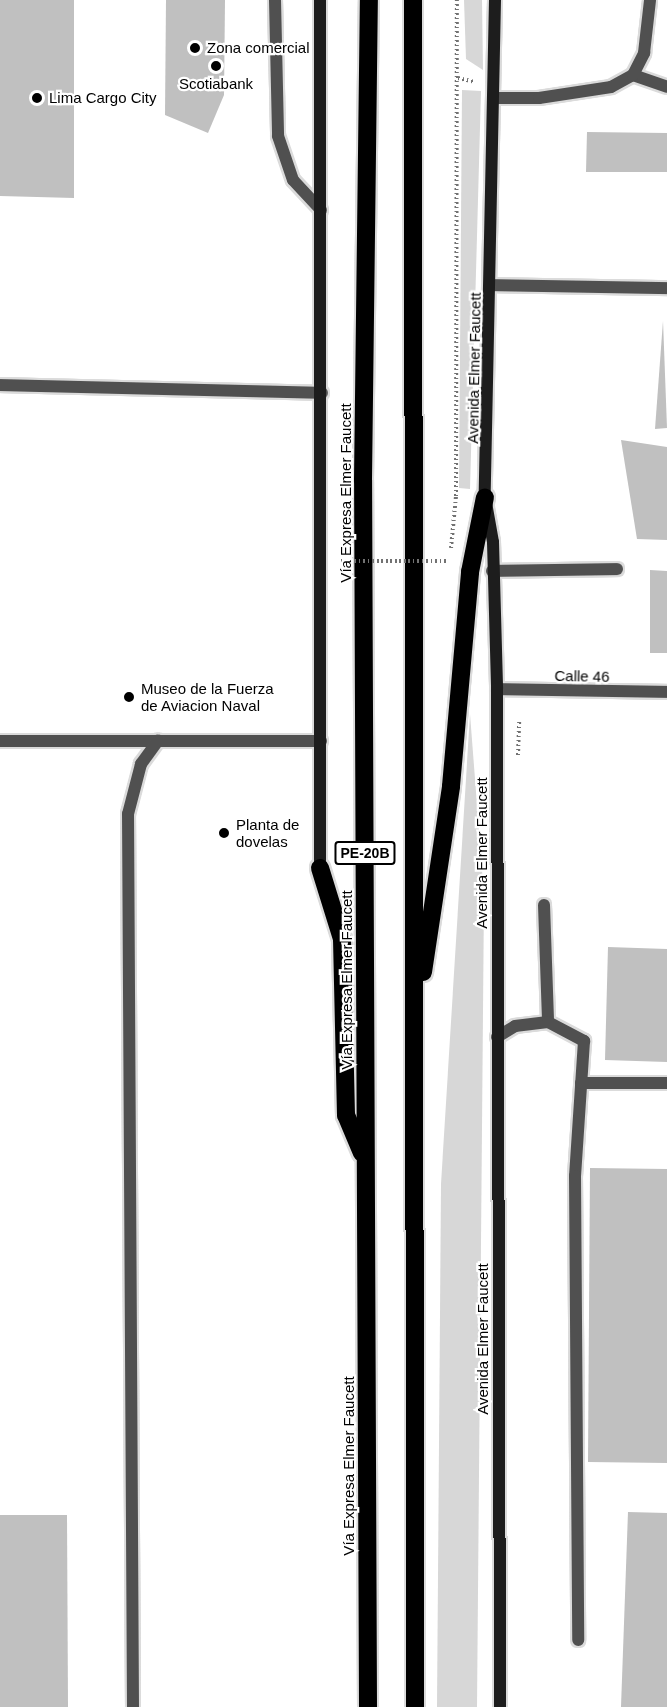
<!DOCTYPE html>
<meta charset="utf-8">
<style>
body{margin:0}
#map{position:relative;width:667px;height:1707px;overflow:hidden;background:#fff;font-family:Arial,sans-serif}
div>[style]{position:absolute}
.green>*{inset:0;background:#d7d7d7}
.building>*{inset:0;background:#c0c0c0}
.path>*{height:4px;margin-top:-2px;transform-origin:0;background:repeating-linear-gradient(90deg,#727272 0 1.5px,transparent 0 4.5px)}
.roads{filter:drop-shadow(2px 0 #dbdbdb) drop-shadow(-2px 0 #dbdbdb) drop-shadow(0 2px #dbdbdb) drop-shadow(0 -2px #dbdbdb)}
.lane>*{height:12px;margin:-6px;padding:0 6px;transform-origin:6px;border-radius:6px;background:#505050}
.street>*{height:12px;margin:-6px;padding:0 6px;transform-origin:6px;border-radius:6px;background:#505050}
.secondary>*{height:12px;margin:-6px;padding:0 6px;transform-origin:6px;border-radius:6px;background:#1d1d1d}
.highway>*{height:18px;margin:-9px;padding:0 9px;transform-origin:9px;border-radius:9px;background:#000}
.path-bridge>*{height:4px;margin-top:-2px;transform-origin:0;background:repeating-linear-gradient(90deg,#727272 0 1.5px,transparent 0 4.5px)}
.dots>*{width:16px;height:16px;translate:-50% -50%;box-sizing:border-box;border:3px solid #fff;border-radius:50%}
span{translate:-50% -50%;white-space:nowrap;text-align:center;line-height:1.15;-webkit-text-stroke:4.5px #fff;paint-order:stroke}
.shield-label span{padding:2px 4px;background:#fff;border:2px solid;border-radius:4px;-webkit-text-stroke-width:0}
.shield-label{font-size:14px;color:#000;font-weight:700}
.poi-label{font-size:15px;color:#000}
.left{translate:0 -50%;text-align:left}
.street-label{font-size:15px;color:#000}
</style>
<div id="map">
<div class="green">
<div style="clip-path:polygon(464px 0,482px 0,483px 70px,466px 59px)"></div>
<div style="clip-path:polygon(462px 90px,481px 91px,470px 489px,459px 488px)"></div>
<div style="clip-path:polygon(470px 714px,484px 896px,477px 1707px,437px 1707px,441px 1184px)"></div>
</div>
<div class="building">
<div style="clip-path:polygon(0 0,74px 0,74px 198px,0 196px)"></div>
<div style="clip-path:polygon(166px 0,225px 0,224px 95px,208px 133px,165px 115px)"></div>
<div style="clip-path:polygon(587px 132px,667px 133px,667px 172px,586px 172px)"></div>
<div style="clip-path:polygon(663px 321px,667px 428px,655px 429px)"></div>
<div style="clip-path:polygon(621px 440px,667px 447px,667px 540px,637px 539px)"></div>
<div style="clip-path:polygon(650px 570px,667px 571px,667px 653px,650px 653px)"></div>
<div style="clip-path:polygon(608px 947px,667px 949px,667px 1062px,605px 1060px)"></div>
<div style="clip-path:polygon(590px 1168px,667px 1169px,667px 1463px,588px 1462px)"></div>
<div style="clip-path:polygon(628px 1512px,667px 1513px,667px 1707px,621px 1707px)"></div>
<div style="clip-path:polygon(0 1515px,67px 1515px,68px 1707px,0 1707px)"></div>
</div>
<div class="path">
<div style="left:458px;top:78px;width:17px;rotate:13deg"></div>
<div style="left:451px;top:548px;width:52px;rotate:-84.5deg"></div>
<div style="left:456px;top:496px;width:496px;rotate:-89.9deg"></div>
<div style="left:518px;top:755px;width:35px;rotate:-88deg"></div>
</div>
<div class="roads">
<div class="lane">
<div style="left:275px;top:0;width:136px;rotate:88.7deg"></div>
<div style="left:278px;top:136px;width:46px;rotate:71.2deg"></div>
<div style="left:293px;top:180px;width:41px;rotate:47deg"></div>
<div style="left:633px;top:75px;width:36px;rotate:19deg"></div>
<div style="left:494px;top:98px;width:45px"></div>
<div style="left:539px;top:98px;width:73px;rotate:-8.7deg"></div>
<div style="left:611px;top:87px;width:25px;rotate:-29deg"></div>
<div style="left:633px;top:75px;width:25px;rotate:-63deg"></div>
<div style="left:644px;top:53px;width:53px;rotate:-83.5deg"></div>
<div style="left:491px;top:285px;width:176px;rotate:1deg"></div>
<div style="left:0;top:385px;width:322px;rotate:1.4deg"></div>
<div style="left:492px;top:571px;width:125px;rotate:-0.9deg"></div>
<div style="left:0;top:741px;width:321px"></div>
<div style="left:544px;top:905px;width:117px;rotate:88deg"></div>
<div style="left:497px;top:1037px;width:21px;rotate:-31deg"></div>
<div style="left:515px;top:1026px;width:33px;rotate:-7deg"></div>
<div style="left:548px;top:1022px;width:41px;rotate:27.8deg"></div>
<div style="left:584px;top:1041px;width:135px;rotate:93.8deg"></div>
<div style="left:575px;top:1176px;width:464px;rotate:89.6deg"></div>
<div style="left:581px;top:1083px;width:86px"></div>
<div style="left:133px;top:1707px;width:893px;rotate:-90.32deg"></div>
<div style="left:128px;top:814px;width:52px;rotate:-75.4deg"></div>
<div style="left:141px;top:764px;width:29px;rotate:-54deg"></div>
</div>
<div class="street">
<div style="left:497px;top:689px;width:170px;rotate:1deg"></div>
</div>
<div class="secondary">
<div style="left:495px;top:0;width:497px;rotate:91.2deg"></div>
<div style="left:485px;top:497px;width:46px;rotate:79.9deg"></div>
<div style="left:493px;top:542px;width:147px;rotate:88.4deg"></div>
<div style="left:497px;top:689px;width:1018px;rotate:89.83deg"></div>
<div style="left:320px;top:868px;width:868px;rotate:-90deg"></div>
</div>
<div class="highway">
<div style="left:413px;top:0;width:1707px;rotate:89.93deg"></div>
<div style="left:320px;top:868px;width:74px;rotate:72.8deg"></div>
<div style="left:342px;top:939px;width:176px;rotate:88.7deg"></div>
<div style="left:346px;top:1115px;width:41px;rotate:67.2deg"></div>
<div style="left:423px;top:972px;width:188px;rotate:-81.4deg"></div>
<div style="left:451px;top:786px;width:215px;rotate:-84.9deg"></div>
<div style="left:470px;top:572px;width:76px;rotate:-78.7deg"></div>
<div style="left:368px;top:1707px;width:1227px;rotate:-90.23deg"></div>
<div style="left:363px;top:480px;width:480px;rotate:-89.3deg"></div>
</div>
</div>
<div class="path-bridge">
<div style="left:341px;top:561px;width:108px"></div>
</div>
<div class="dots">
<div style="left:195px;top:48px;background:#000"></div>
<div style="left:216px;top:66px;background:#000"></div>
<div style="left:37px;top:98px;background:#000"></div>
<div style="left:129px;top:697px;background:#000"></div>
<div style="left:224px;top:833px;background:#000"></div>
</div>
<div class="shield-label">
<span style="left:365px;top:853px">PE-20B</span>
</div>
<div class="poi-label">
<span class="left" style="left:207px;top:48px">Zona comercial</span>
<span style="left:216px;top:84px">Scotiabank</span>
<span class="left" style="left:49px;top:98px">Lima Cargo City</span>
<span class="left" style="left:141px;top:697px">Museo de la Fuerza<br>de Aviacion Naval</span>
<span class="left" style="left:236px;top:833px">Planta de<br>dovelas</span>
</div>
<div class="street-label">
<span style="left:474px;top:368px;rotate:-89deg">Avenida Elmer Faucett</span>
<span style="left:346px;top:493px;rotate:-90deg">Vía Expresa Elmer Faucett</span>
<span style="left:582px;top:676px;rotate:1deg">Calle 46</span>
<span style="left:482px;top:853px;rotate:-90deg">Avenida Elmer Faucett</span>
<span style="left:347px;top:980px;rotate:-90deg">Vía Expresa Elmer Faucett</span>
<span style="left:483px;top:1339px;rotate:-90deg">Avenida Elmer Faucett</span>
<span style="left:349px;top:1466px;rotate:-90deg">Vía Expresa Elmer Faucett</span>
</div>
</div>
